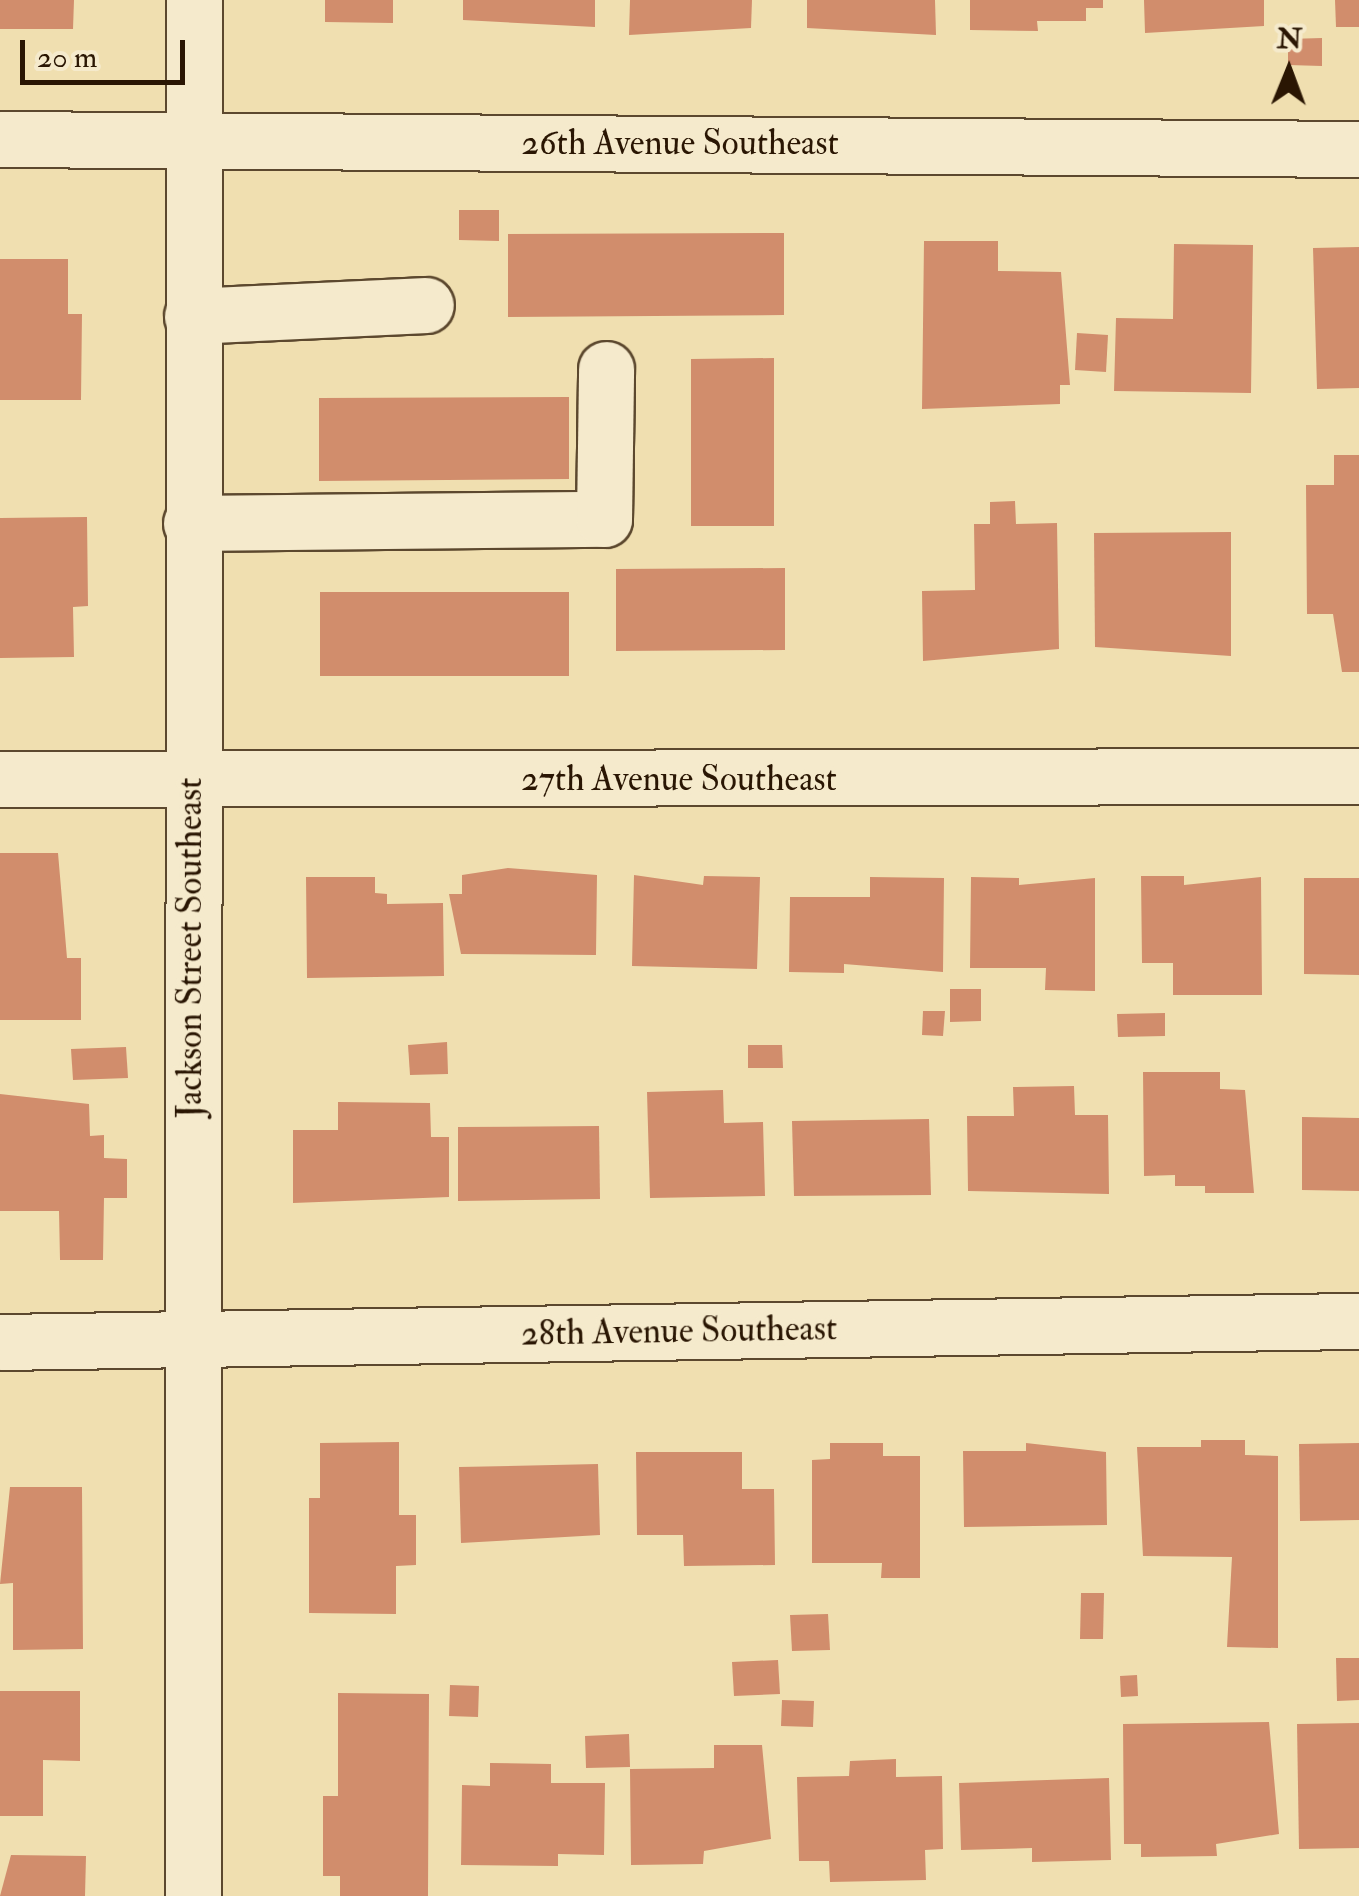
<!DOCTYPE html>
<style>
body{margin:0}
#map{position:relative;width:1359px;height:1896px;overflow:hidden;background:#f0dfb0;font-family:"IM FELL Double Pica",serif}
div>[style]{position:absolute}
.building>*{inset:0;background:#d18d6c}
.roads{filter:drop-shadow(2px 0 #5c482e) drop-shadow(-2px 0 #5c482e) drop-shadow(0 2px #5c482e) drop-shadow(0 -2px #5c482e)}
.minor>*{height:55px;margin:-27.5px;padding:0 27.5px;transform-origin:27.5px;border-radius:27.5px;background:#f5eacc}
span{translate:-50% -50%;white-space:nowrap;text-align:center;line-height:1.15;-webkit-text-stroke:9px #f5eacc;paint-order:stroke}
.street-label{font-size:35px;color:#2a1603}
.north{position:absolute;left:1239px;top:20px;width:100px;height:100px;-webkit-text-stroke:8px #f5eacc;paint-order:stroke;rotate:1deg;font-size:28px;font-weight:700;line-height:40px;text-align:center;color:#2a1603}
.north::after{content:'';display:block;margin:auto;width:35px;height:45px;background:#2a1603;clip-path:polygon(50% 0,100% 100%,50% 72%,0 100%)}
.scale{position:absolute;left:20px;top:40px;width:165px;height:45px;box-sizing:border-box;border:5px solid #2a1603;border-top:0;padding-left:12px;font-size:30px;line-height:35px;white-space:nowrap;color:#2a1603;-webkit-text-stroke:8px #f5eacc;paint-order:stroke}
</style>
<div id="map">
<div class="building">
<div style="clip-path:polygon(0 0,74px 0,73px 29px,0 29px)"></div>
<div style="clip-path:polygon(325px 0,393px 0,393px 23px,325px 22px)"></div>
<div style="clip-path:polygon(463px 0,595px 0,595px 27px,463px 20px)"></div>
<div style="clip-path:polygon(630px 0,752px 0,751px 28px,629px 35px)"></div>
<div style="clip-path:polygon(807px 0,935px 0,936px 35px,807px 28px)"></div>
<div style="clip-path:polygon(970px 0,1103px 0,1103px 8px,1086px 8px,1086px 21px,1037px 21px,1038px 31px,970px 30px)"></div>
<div style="clip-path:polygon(1144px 0,1264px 0,1264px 26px,1145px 33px)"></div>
<div style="clip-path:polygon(1335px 0,1359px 0,1359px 27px,1336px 27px)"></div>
<div style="clip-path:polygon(1322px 38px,1322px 66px,1288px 65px,1288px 39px)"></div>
<div style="clip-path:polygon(459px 210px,499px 210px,499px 241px,459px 240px)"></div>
<div style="clip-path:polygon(784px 233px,784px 315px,508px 317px,508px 234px)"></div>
<div style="clip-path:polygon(924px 241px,998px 241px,998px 271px,1061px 272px,1070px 385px,1060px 385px,1060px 404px,922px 409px)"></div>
<div style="clip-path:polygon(1174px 244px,1253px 245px,1251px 393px,1114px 391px,1116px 318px,1173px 319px)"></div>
<div style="clip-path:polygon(1359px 247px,1359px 388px,1317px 389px,1313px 248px)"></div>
<div style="clip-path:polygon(0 259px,68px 259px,68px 314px,82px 314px,81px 400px,0 400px)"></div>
<div style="clip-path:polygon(1077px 333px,1108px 335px,1106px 372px,1075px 370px)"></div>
<div style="clip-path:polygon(774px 358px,774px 526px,691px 526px,691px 359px)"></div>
<div style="clip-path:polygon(569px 397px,569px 479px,319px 481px,319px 398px)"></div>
<div style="clip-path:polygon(1334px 455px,1359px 455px,1359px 672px,1342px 672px,1333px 614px,1307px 614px,1306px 485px,1334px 485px)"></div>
<div style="clip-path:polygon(1015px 501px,1016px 524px,1057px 523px,1059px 649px,923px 661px,922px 591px,975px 590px,974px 524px,990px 524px,990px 502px)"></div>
<div style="clip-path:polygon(87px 517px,88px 606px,73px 607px,74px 657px,0 658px,0 518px)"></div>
<div style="clip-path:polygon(1231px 532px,1231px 656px,1095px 647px,1094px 533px)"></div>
<div style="clip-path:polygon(785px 568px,785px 650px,616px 651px,616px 569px)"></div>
<div style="clip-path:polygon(320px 592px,569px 592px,569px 676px,320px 676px)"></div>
<div style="clip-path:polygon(0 853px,58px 853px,67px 958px,81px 958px,81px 1020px,0 1020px)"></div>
<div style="clip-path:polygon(508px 868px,597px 875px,596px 955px,461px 954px,449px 894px,462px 894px,462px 875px)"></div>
<div style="clip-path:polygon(634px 875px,703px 885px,704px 876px,760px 877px,757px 969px,632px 966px)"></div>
<div style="clip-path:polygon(1141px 876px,1184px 876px,1184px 885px,1261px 877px,1262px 995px,1173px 995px,1173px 963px,1142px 963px)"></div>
<div style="clip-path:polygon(306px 877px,375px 877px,375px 893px,387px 894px,387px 904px,443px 903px,444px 976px,307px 978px)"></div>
<div style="clip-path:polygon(870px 877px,944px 878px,943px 972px,844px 964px,844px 973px,789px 972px,790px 897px,870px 897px)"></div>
<div style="clip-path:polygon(971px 877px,1019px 878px,1019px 885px,1095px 878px,1095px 991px,1045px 990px,1046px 968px,970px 968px)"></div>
<div style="clip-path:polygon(1304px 878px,1359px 878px,1359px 975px,1304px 974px)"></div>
<div style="clip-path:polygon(950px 989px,981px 989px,981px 1021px,950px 1022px)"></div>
<div style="clip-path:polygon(923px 1011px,945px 1011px,943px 1036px,922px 1035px)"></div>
<div style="clip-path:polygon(1165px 1013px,1165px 1036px,1118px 1037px,1117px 1014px)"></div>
<div style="clip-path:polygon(447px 1042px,448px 1074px,410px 1075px,408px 1045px)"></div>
<div style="clip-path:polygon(748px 1045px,782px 1045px,783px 1068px,748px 1068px)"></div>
<div style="clip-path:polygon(126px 1047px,128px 1078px,73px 1080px,71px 1049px)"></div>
<div style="clip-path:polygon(1143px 1072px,1220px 1072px,1220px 1089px,1245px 1090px,1254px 1193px,1205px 1193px,1205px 1186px,1175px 1186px,1175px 1175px,1144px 1176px)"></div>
<div style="clip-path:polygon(1074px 1086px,1075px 1115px,1108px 1115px,1109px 1194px,968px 1191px,967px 1116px,1014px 1116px,1013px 1087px)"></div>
<div style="clip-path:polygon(723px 1090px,724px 1123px,763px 1122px,765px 1196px,650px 1198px,647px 1092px)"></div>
<div style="clip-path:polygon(0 1094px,89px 1104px,90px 1136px,104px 1135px,104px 1158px,127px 1159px,127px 1198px,104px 1198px,103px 1260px,60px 1260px,59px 1211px,0 1211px)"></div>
<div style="clip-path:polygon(338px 1102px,430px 1103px,431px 1137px,449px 1137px,449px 1197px,293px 1203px,293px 1130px,338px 1130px)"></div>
<div style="clip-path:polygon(1302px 1117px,1359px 1118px,1359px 1191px,1302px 1190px)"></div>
<div style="clip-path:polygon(929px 1119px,931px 1195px,794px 1196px,792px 1121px)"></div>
<div style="clip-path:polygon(599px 1126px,600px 1199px,458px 1201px,458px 1127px)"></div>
<div style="clip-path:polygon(1201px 1440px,1245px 1440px,1245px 1455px,1278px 1456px,1278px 1648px,1227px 1647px,1232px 1557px,1143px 1556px,1137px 1447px,1201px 1447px)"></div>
<div style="clip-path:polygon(399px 1442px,399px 1515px,416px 1515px,416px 1565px,396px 1566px,396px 1614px,309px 1613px,309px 1498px,320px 1498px,320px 1443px)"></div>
<div style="clip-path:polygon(830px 1443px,883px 1443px,883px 1456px,920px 1456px,920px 1578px,881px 1578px,882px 1563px,812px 1563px,812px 1460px,830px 1459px)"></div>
<div style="clip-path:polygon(1026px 1443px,1106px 1452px,1107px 1525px,964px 1527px,963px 1451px,1026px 1451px)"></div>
<div style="clip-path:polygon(1359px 1443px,1359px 1520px,1300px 1521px,1299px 1444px)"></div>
<div style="clip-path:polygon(636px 1452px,742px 1452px,742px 1489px,774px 1489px,775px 1565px,684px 1566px,683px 1535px,637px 1535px)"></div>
<div style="clip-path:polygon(598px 1464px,600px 1535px,461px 1543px,459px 1467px)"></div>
<div style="clip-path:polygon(10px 1487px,82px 1487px,83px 1649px,13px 1650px,13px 1583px,0 1584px)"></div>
<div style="clip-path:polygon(1081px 1593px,1104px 1593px,1103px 1639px,1080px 1639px)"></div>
<div style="clip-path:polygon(828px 1614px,830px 1650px,792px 1651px,790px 1615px)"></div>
<div style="clip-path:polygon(1336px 1658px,1359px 1658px,1359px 1700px,1337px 1701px)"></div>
<div style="clip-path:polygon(778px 1660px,780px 1694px,734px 1696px,732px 1662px)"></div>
<div style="clip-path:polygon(1137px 1675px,1138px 1696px,1121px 1697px,1120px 1676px)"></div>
<div style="clip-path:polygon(450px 1685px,479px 1686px,478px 1717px,449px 1716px)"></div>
<div style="clip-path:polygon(0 1691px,80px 1691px,80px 1761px,43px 1760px,43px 1816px,0 1816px)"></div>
<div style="clip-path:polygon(338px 1693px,429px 1694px,428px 1896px,340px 1896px,340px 1876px,323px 1876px,323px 1796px,338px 1796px)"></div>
<div style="clip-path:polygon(782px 1700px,814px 1701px,813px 1727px,781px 1726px)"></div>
<div style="clip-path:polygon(1269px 1722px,1279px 1834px,1216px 1844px,1217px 1856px,1141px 1857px,1141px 1844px,1124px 1844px,1123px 1724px)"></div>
<div style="clip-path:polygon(1359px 1723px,1359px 1848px,1299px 1849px,1297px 1724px)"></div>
<div style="clip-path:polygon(629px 1734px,630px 1767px,586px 1768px,585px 1736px)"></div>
<div style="clip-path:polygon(714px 1745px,762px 1745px,771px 1839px,704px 1851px,703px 1864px,631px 1865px,630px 1769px,714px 1768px)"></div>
<div style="clip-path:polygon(896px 1759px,896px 1777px,942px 1776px,943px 1849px,925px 1850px,926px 1880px,830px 1882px,829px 1861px,799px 1861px,797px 1777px,849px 1776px,850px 1761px)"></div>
<div style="clip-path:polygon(490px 1763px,551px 1764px,551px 1783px,605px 1783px,604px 1855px,558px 1854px,558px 1866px,461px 1865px,462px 1785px,490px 1786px)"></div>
<div style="clip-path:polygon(1109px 1778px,1111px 1860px,1032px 1862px,1032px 1848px,961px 1850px,959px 1783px)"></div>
<div style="clip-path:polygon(11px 1855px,86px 1856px,85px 1896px,0 1896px)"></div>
</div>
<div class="roads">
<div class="minor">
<div style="left:0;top:139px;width:1359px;rotate:0.42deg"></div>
<div style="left:192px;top:316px;width:234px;rotate:-2.7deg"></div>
<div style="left:191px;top:523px;width:413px;rotate:-0.6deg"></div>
<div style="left:604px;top:519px;width:150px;rotate:-89.2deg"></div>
<div style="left:0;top:779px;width:1359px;rotate:-0.13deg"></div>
<div style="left:0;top:1342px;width:1359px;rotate:-0.89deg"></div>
<div style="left:193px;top:1896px;width:1896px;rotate:-89.97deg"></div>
</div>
</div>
<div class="street-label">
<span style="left:680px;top:143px">26th Avenue Southeast</span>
<span style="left:679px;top:779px">27th Avenue Southeast</span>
<span style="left:190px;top:948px;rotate:-90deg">Jackson Street Southeast</span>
<span style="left:679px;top:1331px;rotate:-1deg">28th Avenue Southeast</span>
</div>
<div class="north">N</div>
<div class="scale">20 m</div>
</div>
